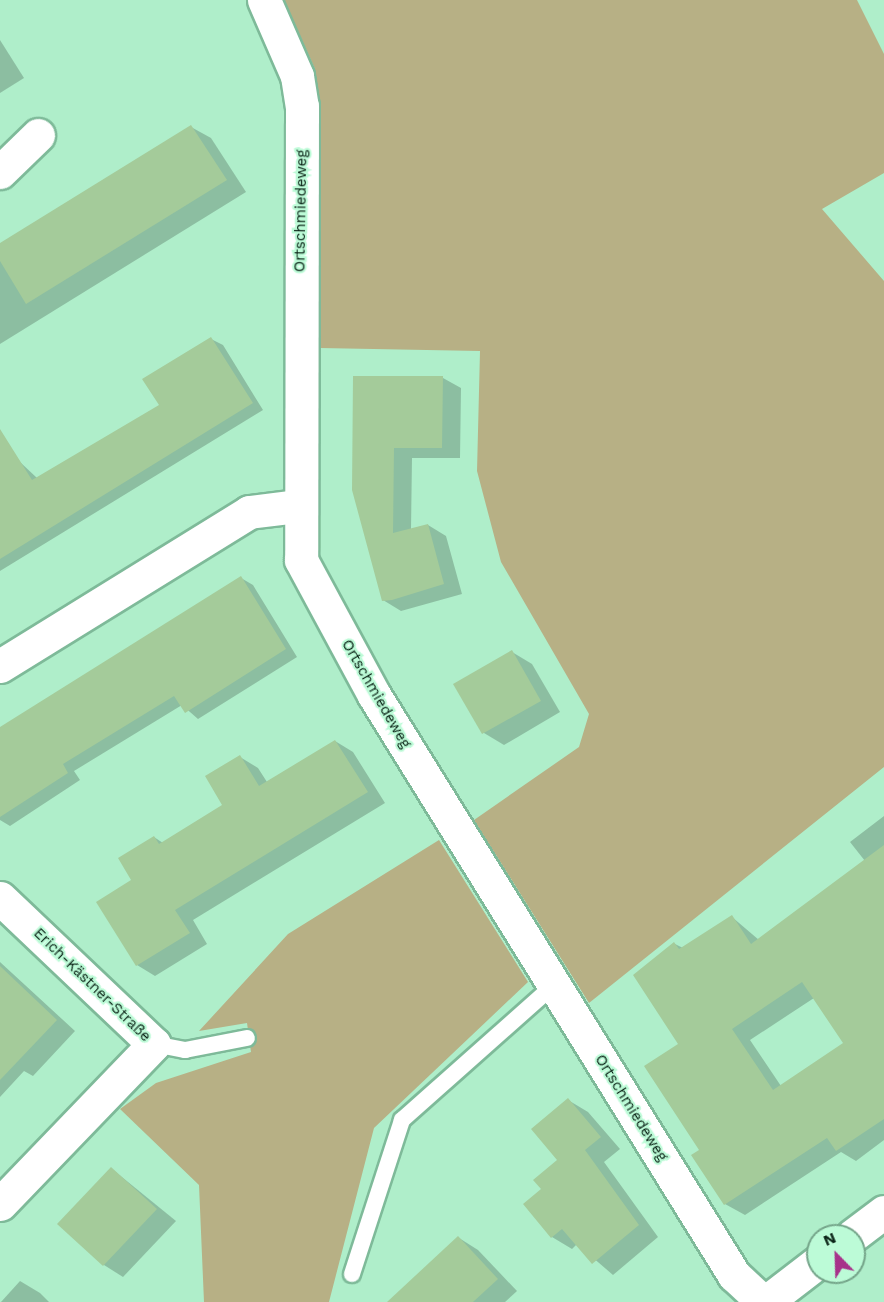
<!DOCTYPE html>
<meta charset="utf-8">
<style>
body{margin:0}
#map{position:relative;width:884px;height:1302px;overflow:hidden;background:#afeeca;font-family:"Work Sans",sans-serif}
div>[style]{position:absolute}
.green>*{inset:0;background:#b7b085}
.shadow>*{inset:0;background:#0003}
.building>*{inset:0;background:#a4cb9a}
.roads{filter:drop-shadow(2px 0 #7eba99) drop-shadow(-2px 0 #7eba99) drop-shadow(0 2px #7eba99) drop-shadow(0 -2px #7eba99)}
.service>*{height:16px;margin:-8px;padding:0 8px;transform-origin:8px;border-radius:8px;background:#fff}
.minor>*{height:33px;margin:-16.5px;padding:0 16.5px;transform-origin:16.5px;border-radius:16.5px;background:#fff}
span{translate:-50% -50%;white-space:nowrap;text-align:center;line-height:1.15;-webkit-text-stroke:4.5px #bcfbd7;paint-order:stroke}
.street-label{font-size:15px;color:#0b2417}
.north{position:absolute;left:806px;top:1224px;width:60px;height:60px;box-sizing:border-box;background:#bcfbd7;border:2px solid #75a58a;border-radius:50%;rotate:337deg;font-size:16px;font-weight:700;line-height:24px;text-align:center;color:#0b2417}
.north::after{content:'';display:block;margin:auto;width:21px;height:27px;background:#a7328a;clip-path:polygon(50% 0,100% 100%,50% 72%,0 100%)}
</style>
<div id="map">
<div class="green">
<div style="clip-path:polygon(284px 0,857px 0,884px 54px,884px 173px,822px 209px,884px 281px,884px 767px,589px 1003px,474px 820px,579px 747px,589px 714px,501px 562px,477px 471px,480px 351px,320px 348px,315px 69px)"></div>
<div style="clip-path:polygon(439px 840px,528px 982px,374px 1128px,329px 1302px,204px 1302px,199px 1185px,120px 1109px,156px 1083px,251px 1052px,247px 1023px,199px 1031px,288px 934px)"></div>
</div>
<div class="shadow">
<div style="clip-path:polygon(0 40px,24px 78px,0 93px)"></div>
<div style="clip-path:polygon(191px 127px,211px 138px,246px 192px,0 344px,0 245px)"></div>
<div style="clip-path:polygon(211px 339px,223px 345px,263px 410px,0 571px,0 474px,20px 462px,37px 478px,161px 405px)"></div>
<div style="clip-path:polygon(443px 378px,461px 388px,460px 458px,412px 458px,411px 530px,428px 525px,446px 536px,462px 594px,401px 611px,383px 600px,353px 490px)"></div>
<div style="clip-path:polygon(241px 578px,253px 585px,297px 657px,198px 719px,182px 705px,74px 771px,80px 780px,10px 826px,0 820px,0 730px)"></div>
<div style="clip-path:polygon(512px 652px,532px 664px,560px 712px,504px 745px,484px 733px,455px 684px)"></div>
<div style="clip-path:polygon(335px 741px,353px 752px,385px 803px,193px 920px,207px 944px,155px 976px,137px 965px,133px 881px,154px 837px,163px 843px,224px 805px,240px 757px,258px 768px,267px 782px)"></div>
<div style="clip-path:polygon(evenodd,884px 816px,884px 1140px,856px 1161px,841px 1152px,745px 1215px,725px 1204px,701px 1150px,680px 1045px,675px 944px,683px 948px,732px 917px,759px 940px,865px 861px,850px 842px,884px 816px,814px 998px,845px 1043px,781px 1086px,750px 1040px,814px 998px)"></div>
<div style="clip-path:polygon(0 962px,75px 1031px,33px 1076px,24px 1071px,0 1097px)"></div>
<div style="clip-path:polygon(568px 1100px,588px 1112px,620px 1149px,604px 1162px,658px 1237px,613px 1275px,577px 1244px,572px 1249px,552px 1237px,543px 1189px,559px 1160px)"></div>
<div style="clip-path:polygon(112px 1169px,176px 1221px,123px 1277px,104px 1265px)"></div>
<div style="clip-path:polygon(459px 1238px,478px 1250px,517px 1291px,505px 1302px,406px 1302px)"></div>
<div style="clip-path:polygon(20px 1281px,40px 1293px,49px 1302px,1px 1302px)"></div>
</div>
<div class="building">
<div style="clip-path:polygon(191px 125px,227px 180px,26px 304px,0 261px,0 243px)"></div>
<div style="clip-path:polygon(211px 337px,253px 403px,0 559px,0 429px,32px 480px,159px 405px,142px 379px)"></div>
<div style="clip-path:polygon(353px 376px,443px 376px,442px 448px,394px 448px,393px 533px,428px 524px,444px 584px,392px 600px,382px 601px,352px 490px)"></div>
<div style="clip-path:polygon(241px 576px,286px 649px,185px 713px,174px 696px,63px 764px,68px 773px,0 817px,0 727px)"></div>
<div style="clip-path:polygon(512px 650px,541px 701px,482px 734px,453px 684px)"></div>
<div style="clip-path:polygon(335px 740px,368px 792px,175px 910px,190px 933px,136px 966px,96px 902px,131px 880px,118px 858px,154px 836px,159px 844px,222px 805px,205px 776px,240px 755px,259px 786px)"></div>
<div style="clip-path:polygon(evenodd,884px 845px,884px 1119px,836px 1151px,827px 1138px,724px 1205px,691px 1155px,699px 1150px,644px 1066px,678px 1044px,633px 975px,674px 942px,679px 949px,732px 915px,751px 944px,884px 845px,802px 982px,843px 1043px,773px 1090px,732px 1029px,802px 982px)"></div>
<div style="clip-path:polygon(0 966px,57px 1020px,0 1080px)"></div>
<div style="clip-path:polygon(568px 1098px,601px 1137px,585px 1150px,639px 1225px,592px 1264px,562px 1229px,551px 1238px,523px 1204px,541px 1189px,533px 1180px,557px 1160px,531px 1129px)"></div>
<div style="clip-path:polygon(111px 1167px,157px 1209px,103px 1266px,57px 1224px)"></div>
<div style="clip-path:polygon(458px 1236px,498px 1279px,473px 1302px,387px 1302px)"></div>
</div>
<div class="roads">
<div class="service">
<div style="left:154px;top:1044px;width:32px;rotate:11deg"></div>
<div style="left:185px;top:1050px;width:63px;rotate:-11deg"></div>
<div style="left:352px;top:1274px;width:162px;rotate:-72deg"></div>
<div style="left:402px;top:1120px;width:205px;rotate:-41.6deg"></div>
</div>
<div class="minor">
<div style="left:264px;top:0;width:83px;rotate:66.5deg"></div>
<div style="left:297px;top:76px;width:30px;rotate:81deg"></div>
<div style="left:302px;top:106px;width:454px;rotate:90.1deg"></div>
<div style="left:301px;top:560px;width:153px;rotate:61.6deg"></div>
<div style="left:374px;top:695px;width:683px;rotate:58.17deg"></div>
<div style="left:734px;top:1275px;width:40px;rotate:43deg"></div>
<div style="left:0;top:172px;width:53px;rotate:-44.2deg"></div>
<div style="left:0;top:666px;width:293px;rotate:-31.7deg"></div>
<div style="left:249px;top:512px;width:48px;rotate:-7.1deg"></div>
<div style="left:0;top:898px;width:212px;rotate:43.5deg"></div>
<div style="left:154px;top:1044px;width:222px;rotate:133.9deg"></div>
<div style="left:852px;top:1236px;width:40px;rotate:-37deg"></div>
<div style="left:766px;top:1302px;width:66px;rotate:-37.6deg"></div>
</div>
</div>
<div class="street-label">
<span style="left:301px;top:211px;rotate:-89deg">Ortschmiedeweg</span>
<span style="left:376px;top:694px;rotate:60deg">Ortschmiedeweg</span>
<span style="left:92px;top:985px;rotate:44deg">Erich-Kästner-Straße</span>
<span style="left:631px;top:1108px;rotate:58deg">Ortschmiedeweg</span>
</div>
<div class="north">N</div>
</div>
